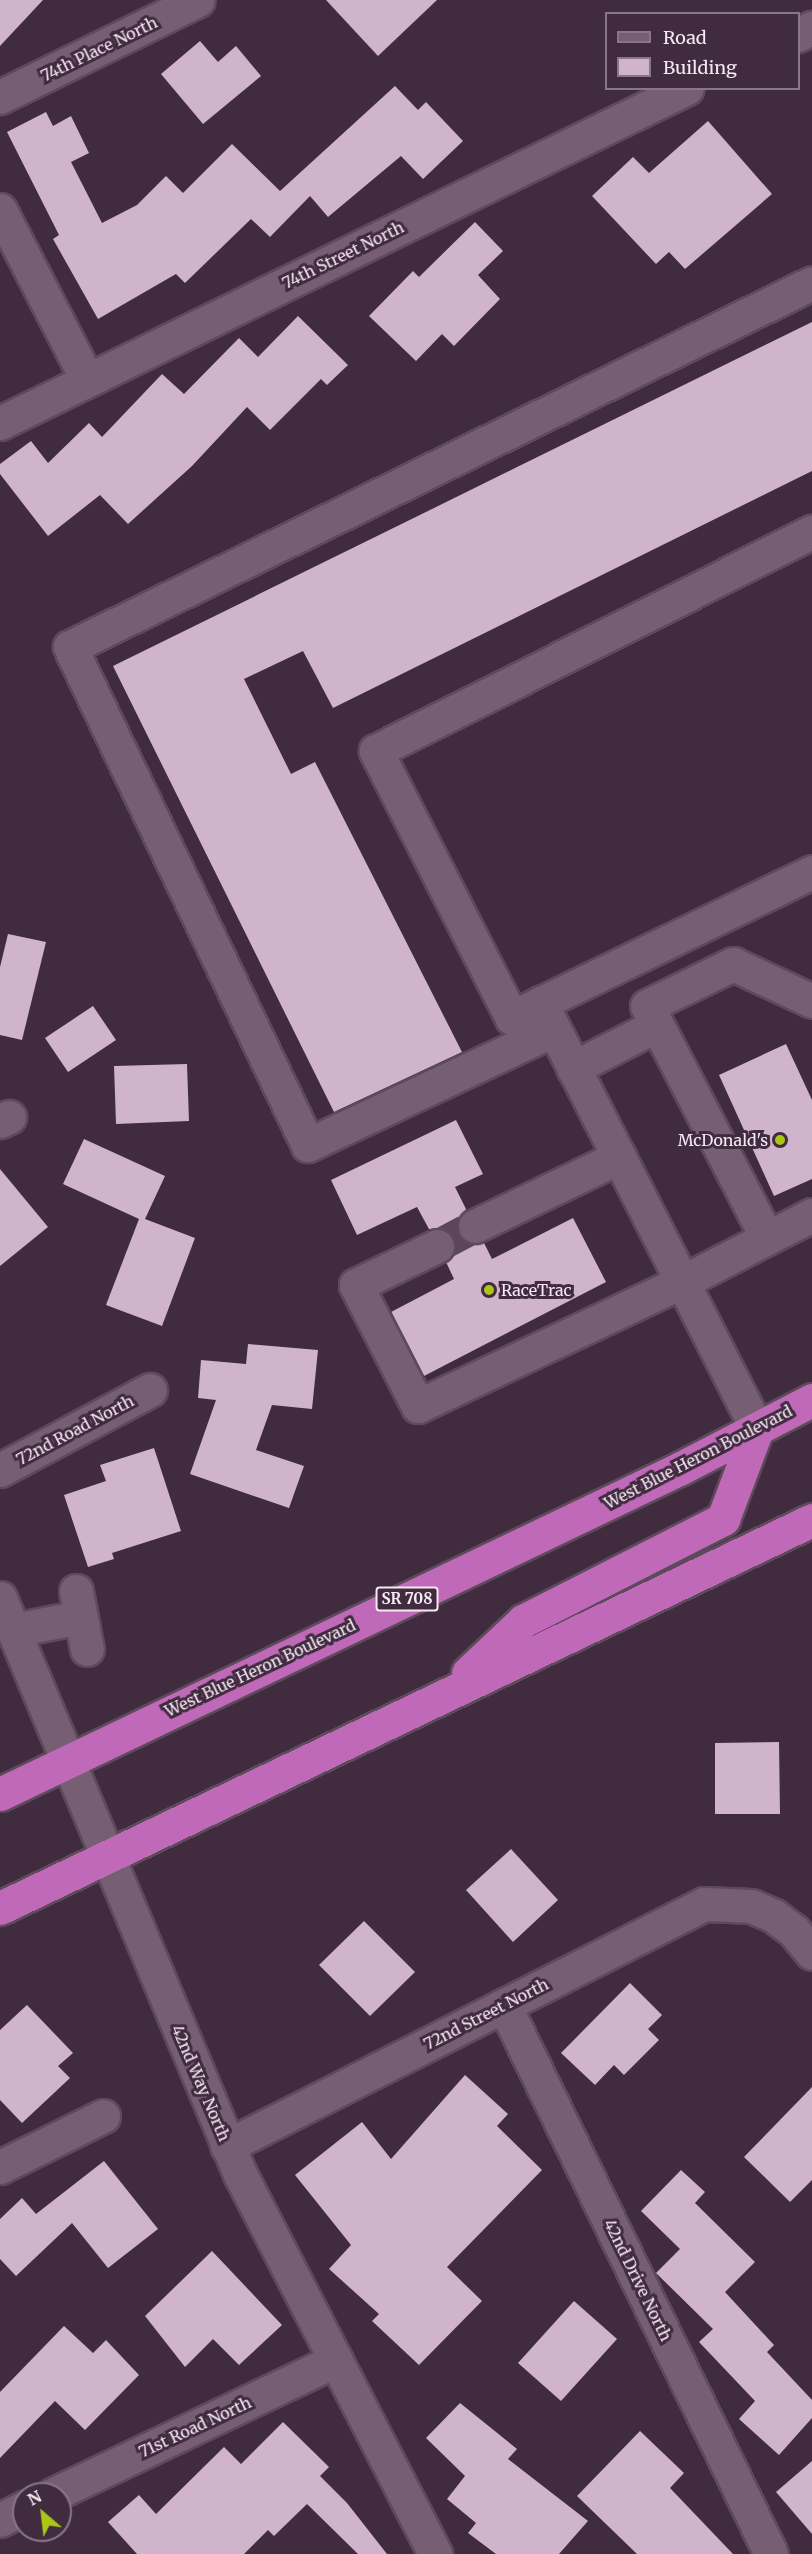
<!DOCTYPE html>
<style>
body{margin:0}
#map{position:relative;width:812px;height:2554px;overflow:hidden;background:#412b3f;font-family:Merriweather,serif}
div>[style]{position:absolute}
.building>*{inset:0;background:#cfb4cc}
.minor-tunnel>*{height:33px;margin-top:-16.5px;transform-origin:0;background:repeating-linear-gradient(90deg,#5c475a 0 33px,transparent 0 49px)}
.roads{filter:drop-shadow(2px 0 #5d4a5b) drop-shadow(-2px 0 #5d4a5b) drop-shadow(0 2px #5d4a5b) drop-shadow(0 -2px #5d4a5b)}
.minor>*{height:33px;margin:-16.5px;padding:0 16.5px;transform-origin:16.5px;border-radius:16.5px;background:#765e73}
.highway>*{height:33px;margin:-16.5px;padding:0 16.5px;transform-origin:16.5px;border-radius:16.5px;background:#c069b9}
.dots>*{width:16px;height:16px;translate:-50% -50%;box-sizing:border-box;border:3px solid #412b3f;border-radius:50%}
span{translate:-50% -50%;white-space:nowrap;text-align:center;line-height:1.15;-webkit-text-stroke:6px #412b3f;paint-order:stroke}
.shield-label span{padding:2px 4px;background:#412b3f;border:2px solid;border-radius:4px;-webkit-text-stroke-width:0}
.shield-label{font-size:15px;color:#f6e8f5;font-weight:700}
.street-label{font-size:16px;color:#f6e8f5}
.poi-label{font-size:16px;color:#f6e8f5}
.right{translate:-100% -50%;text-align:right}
.left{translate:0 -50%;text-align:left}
.legend{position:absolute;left:605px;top:12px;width:195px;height:78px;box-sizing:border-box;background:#412b3f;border:2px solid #897788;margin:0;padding:8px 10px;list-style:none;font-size:18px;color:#f6e8f5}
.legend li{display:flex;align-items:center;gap:12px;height:30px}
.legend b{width:30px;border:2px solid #897788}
.north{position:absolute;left:12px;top:2482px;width:60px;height:60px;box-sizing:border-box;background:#412b3f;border:2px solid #897788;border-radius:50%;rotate:332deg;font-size:16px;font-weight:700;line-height:24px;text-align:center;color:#f6e8f5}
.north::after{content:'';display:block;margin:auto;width:21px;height:27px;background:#aac718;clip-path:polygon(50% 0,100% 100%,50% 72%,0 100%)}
</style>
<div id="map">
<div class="building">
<div style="clip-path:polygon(0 0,43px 0,0 46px)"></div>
<div style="clip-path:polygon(326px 0,437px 0,378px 56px)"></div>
<div style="clip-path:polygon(200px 41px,218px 62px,236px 46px,261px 76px,203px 124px,161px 74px)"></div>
<div style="clip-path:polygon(395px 86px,418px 110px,426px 102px,463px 141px,423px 179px,401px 156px,328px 217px,310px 196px,270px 237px,251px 219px,185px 283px,176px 274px,98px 319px,53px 239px,59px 235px,7px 132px,46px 112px,53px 126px,71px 116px,89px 153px,71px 162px,102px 223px,137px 205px,166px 176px,183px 193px,232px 144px,280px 191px)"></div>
<div style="clip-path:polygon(708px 121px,772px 194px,685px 269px,669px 252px,656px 264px,592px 196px,633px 157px,649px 173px)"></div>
<div style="clip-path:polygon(475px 222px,503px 251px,478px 275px,500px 299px,454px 346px,442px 334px,416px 361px,369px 316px,413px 271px,419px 277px)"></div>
<div style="clip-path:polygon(298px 316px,348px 365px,327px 385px,321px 379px,270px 430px,247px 407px,192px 466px,128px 524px,100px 495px,48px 536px,0 474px,0 464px,31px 441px,48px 463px,89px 423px,102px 437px,162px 374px,184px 394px,239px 338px,258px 357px)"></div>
<div style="clip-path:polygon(812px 322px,812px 471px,333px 708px,303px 651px,244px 679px,291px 774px,315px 762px,462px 1052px,334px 1112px,113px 666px)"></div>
<div style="clip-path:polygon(8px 934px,46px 942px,22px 1040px,0 1035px,0 967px)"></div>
<div style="clip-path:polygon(93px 1006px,116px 1040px,68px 1072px,45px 1038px)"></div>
<div style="clip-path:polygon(786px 1044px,812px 1100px,812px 1179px,774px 1196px,719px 1075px)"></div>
<div style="clip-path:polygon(187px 1064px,189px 1121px,116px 1124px,114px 1066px)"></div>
<div style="clip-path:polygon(456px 1120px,483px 1174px,455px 1187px,466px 1209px,456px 1225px,464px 1241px,484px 1243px,492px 1259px,573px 1218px,606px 1282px,424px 1376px,391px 1312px,454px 1279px,446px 1262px,456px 1248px,454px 1238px,447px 1230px,429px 1229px,417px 1207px,357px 1235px,331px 1180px)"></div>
<div style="clip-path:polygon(84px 1139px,165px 1176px,145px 1219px,195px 1238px,162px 1326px,106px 1305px,139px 1219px,63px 1184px)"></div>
<div style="clip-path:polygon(0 1169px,48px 1227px,0 1266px)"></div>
<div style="clip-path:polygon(248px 1344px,318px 1350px,312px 1409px,272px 1405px,256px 1450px,304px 1466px,289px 1508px,190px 1474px,216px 1400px,198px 1398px,201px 1360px,246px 1364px)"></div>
<div style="clip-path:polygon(154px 1448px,181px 1531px,112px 1553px,114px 1559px,88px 1567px,64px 1495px,106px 1481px,100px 1465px)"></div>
<div style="clip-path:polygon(779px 1742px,780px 1814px,715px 1814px,715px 1743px)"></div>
<div style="clip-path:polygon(511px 1849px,558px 1900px,513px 1942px,466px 1890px)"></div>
<div style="clip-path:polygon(364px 1921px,415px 1972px,370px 2016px,319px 1965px)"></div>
<div style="clip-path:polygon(630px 1983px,662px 2015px,648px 2029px,659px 2040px,624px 2075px,614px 2065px,595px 2085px,561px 2053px)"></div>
<div style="clip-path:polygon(27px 2005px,73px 2053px,58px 2066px,70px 2078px,22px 2123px,0 2100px,0 2030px)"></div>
<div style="clip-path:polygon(465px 2075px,508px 2114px,497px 2126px,542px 2170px,447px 2267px,482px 2301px,419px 2365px,372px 2321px,379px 2314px,329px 2269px,351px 2245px,295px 2175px,362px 2122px,391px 2159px)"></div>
<div style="clip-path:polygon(812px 2087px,812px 2180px,790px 2202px,744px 2157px)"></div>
<div style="clip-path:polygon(104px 2161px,158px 2229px,108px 2268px,72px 2223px,16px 2276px,0 2259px,0 2219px,22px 2198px,36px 2214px)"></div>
<div style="clip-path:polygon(681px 2170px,705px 2192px,695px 2203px,755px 2262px,725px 2292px,774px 2345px,767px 2352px,812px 2400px,812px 2418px,779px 2455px,739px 2419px,755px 2401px,699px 2342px,713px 2329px,656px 2273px,680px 2249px,641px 2211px)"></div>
<div style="clip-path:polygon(212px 2251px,282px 2325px,239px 2365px,213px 2339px,185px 2367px,145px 2316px)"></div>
<div style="clip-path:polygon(574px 2301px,617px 2339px,561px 2401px,518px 2363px)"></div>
<div style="clip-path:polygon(64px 2326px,93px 2353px,106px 2340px,139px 2375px,85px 2430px,55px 2401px,0 2458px,0 2392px)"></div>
<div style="clip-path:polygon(460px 2403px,517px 2449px,508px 2459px,588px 2521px,559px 2554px,496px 2554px,468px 2533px,476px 2523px,447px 2499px,465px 2476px,426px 2438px)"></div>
<div style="clip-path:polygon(283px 2422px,329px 2467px,320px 2476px,347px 2503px,387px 2554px,358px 2554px,307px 2504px,274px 2536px,268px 2530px,244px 2554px,137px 2554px,108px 2522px,139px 2495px,156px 2514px,224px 2447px,241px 2464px)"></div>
<div style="clip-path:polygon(640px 2431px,684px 2473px,670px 2488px,733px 2554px,637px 2554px,577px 2496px)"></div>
<div style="clip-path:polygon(812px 2461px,812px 2534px,776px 2492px)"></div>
</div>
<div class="minor-tunnel">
<div style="left:437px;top:1246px;width:43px;rotate:-27.8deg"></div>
</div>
<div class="roads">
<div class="minor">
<div style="left:798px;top:35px;width:16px;rotate:-27deg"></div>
<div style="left:0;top:97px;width:220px;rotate:-26.1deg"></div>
<div style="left:0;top:210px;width:190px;rotate:62.8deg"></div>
<div style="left:0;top:423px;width:764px;rotate:-26deg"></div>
<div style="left:541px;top:1003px;width:33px;rotate:153deg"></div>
<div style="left:512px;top:1018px;width:300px;rotate:-117deg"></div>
<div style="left:376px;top:751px;width:488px;rotate:-26.7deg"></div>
<div style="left:553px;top:1030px;width:271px;rotate:154.9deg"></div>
<div style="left:308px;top:1145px;width:552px;rotate:-115.54deg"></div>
<div style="left:70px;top:647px;width:826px;rotate:-26.13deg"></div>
<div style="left:573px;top:1068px;width:94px;rotate:-27.1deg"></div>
<div style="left:0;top:1121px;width:10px;rotate:-24deg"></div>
<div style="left:475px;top:1226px;width:160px;rotate:-25.6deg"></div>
<div style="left:767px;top:1238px;width:261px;rotate:-117.3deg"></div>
<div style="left:647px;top:1006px;width:96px;rotate:-26deg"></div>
<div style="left:733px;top:964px;width:87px;rotate:25.1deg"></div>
<div style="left:437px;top:1246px;width:90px;rotate:154.3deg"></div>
<div style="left:356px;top:1285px;width:136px;rotate:62.9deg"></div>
<div style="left:418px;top:1406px;width:292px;rotate:-25.2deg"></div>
<div style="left:682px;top:1282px;width:146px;rotate:-27.3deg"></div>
<div style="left:757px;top:1429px;width:478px;rotate:-116.9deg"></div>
<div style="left:541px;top:1003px;width:301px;rotate:-25.8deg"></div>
<div style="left:0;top:1470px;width:170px;rotate:-28.1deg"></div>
<div style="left:76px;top:1591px;width:59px;rotate:79.3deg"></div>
<div style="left:0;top:1598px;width:624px;rotate:67.38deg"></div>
<div style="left:240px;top:2174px;width:427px;rotate:62.8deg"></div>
<div style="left:14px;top:1630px;width:68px;rotate:-11deg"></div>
<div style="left:504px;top:2005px;width:610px;rotate:64.06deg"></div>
<div style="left:227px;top:2146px;width:535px;rotate:-26.9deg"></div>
<div style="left:704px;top:1904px;width:47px;rotate:2.4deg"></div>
<div style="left:751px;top:1906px;width:25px;rotate:23deg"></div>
<div style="left:774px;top:1916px;width:25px;rotate:37deg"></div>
<div style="left:794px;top:1931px;width:28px;rotate:51deg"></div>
<div style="left:0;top:2167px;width:115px;rotate:-26.3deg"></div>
<div style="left:54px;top:2494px;width:312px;rotate:-25.4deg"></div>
<div style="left:0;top:2520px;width:27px;rotate:-27deg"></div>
</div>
<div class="highway">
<div style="left:468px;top:1673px;width:76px;rotate:-43.4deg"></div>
<div style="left:523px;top:1621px;width:225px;rotate:-27deg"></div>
<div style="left:723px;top:1519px;width:96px;rotate:-69.3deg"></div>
<div style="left:0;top:1794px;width:753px;rotate:-25.58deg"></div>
<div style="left:679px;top:1469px;width:150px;rotate:-27.4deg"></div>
<div style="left:0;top:1908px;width:900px;rotate:-25.54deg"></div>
</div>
</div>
<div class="dots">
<div style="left:780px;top:1140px;background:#aac718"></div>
<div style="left:489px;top:1290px;background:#aac718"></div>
</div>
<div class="shield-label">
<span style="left:407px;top:1599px">SR 708</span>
</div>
<div class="street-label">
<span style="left:99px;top:49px;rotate:-26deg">74th Place North</span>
<span style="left:343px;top:255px;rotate:-26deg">74th Street North</span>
<span style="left:75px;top:1430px;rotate:-28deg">72nd Road North</span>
<span style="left:698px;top:1457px;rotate:-27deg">West Blue Heron Boulevard</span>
<span style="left:260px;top:1668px;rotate:-25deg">West Blue Heron Boulevard</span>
<span style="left:486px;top:2014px;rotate:-27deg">72nd Street North</span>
<span style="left:201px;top:2083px;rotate:67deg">42nd Way North</span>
<span style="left:638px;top:2280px;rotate:64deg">42nd Drive North</span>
<span style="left:195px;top:2427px;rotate:-25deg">71st Road North</span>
</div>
<div class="poi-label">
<span class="right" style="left:768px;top:1140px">McDonald's</span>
<span class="left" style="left:501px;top:1290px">RaceTrac</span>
</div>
<ul class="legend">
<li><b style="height:8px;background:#765e73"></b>Road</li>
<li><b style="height:16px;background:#cfb4cc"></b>Building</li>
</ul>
<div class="north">N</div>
</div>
